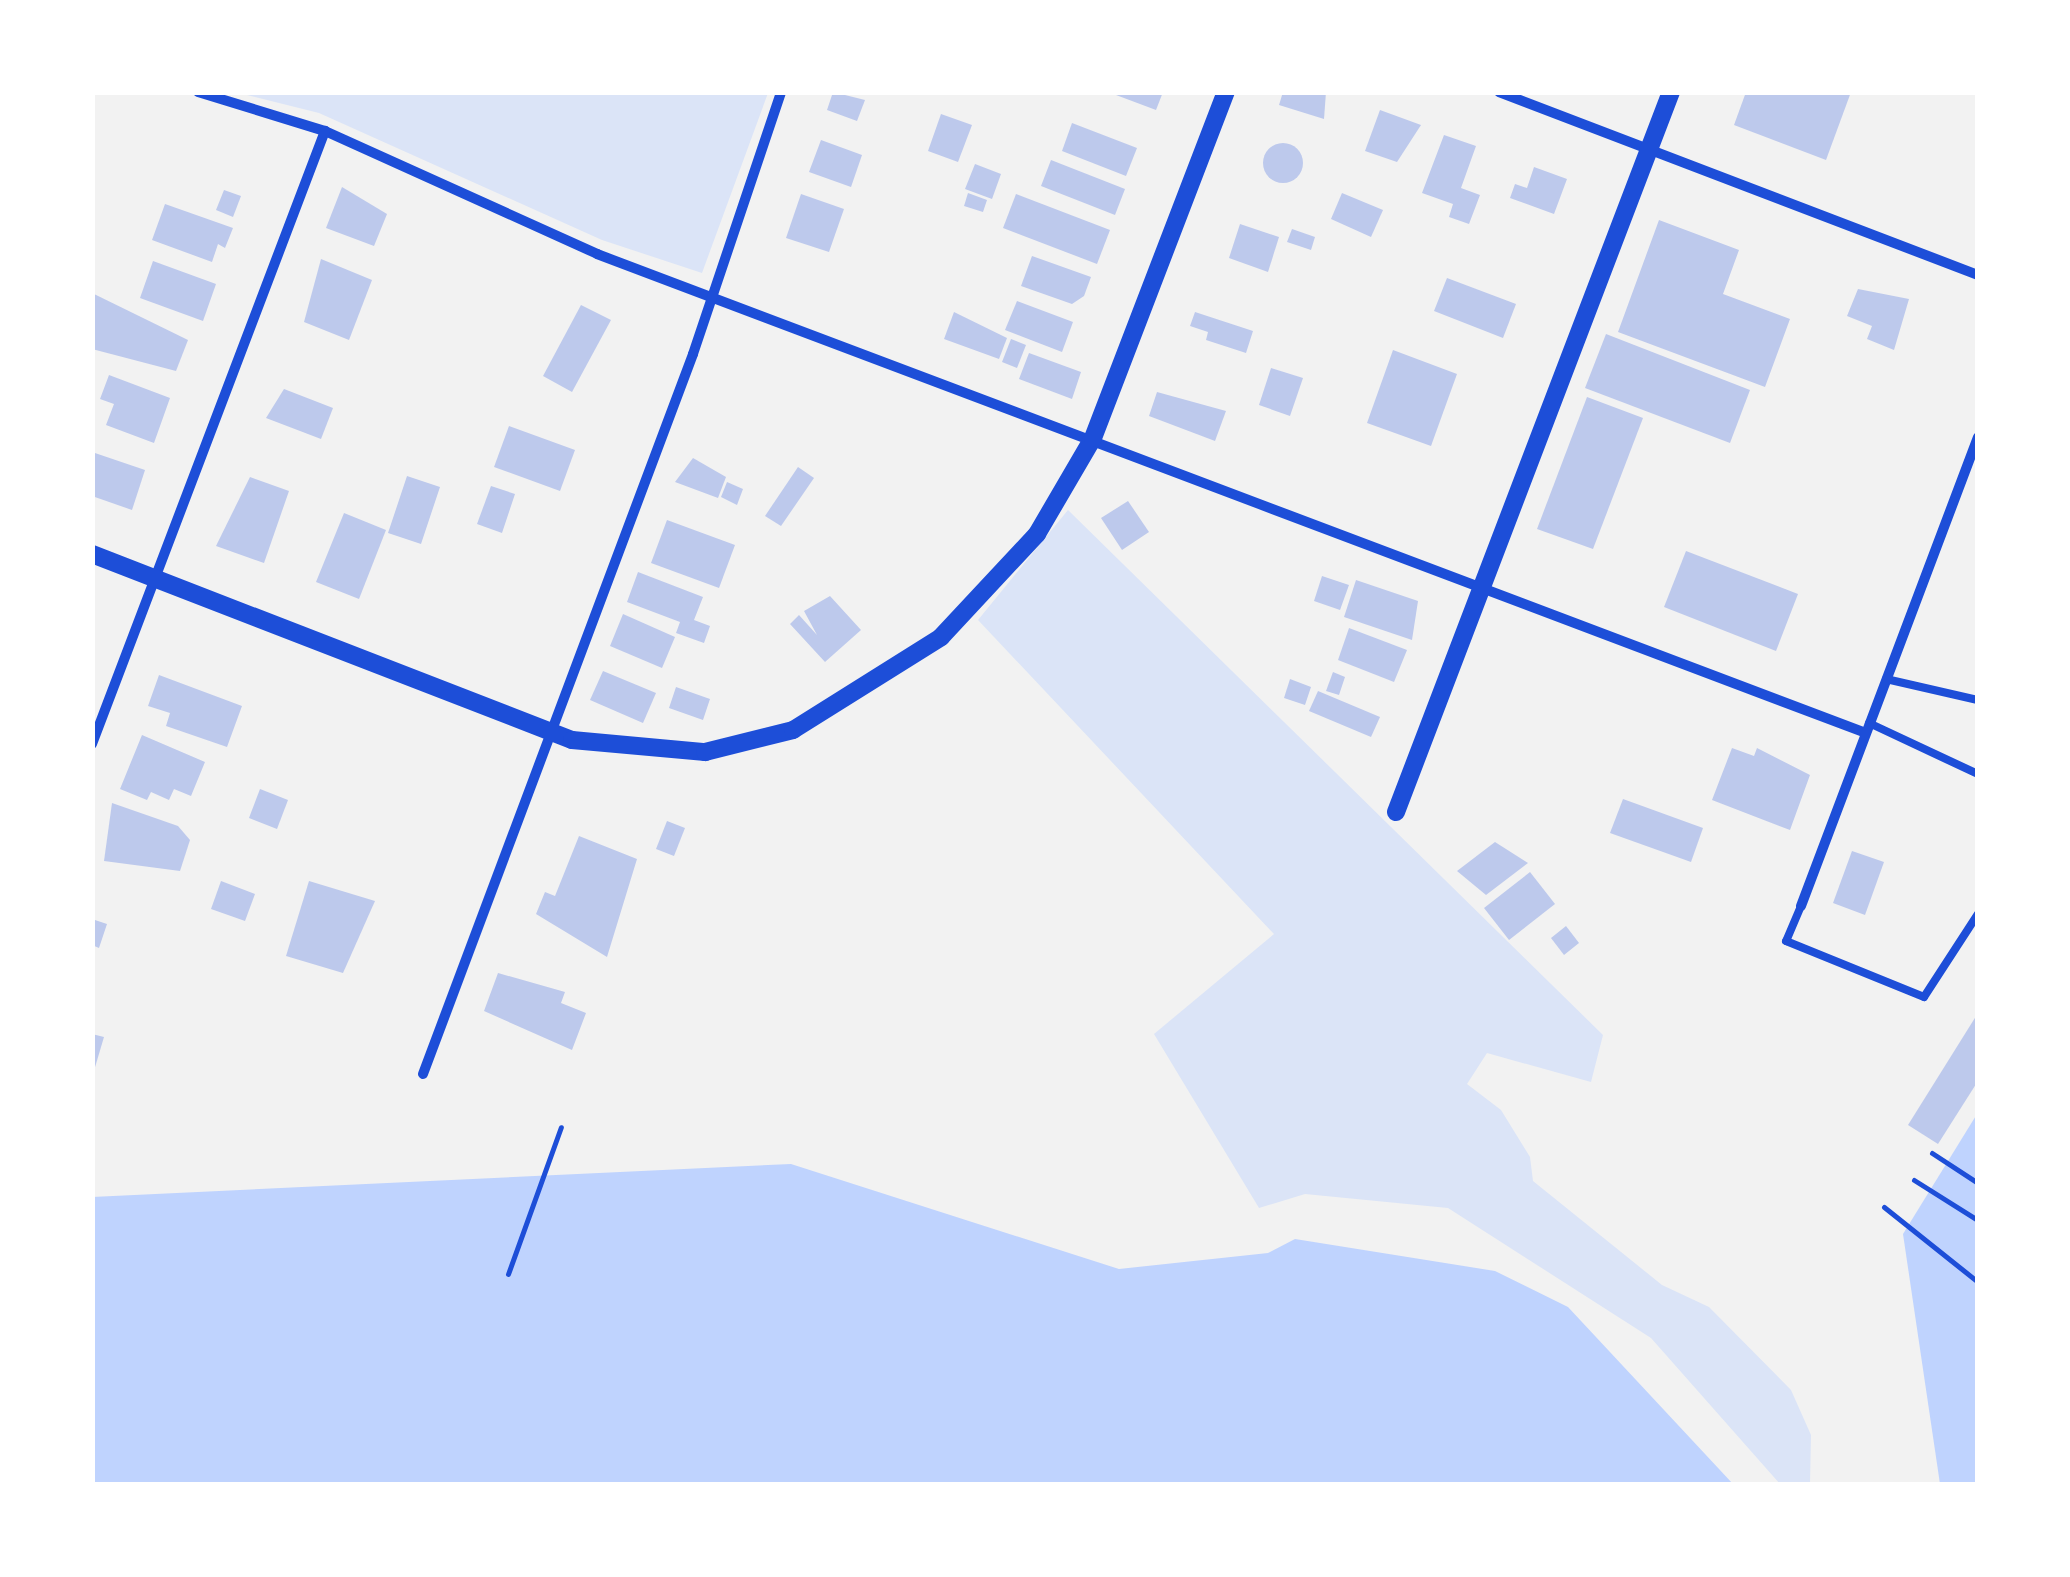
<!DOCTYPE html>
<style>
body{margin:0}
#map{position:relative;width:2070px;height:1577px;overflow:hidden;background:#f2f2f2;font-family:"Exo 2",sans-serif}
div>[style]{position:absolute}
.green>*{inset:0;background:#dbe4f7}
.water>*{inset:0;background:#bfd3fe}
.building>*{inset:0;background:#bdc9ec}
.round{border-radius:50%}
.path>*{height:5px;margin:-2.5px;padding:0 2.5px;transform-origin:2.5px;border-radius:2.5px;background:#1d4ed8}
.service>*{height:8px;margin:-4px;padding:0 4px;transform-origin:4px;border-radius:4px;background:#1d4ed8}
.minor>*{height:10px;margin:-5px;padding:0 5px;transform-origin:5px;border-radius:5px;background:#1d4ed8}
.tertiary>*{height:18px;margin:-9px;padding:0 9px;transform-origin:9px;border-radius:9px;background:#1d4ed8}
span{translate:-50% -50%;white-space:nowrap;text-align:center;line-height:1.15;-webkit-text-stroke:8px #fff;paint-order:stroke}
.frame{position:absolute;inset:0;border:95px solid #fff;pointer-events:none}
</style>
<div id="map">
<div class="green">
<div style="clip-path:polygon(239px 93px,768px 93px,702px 273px,602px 240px,319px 113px)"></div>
<div style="clip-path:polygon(1068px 510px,1603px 1035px,1591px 1082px,1487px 1053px,1467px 1084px,1501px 1110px,1530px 1157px,1533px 1181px,1662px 1285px,1709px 1307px,1791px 1390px,1811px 1435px,1810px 1484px,1780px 1484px,1651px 1338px,1448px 1208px,1305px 1194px,1259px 1208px,1154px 1034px,1274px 934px,978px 620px)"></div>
</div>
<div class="water">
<div style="clip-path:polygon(1977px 1114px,1977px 1484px,1940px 1484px,1903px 1234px)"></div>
<div style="clip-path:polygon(791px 1164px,1119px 1269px,1268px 1253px,1295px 1239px,1495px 1271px,1568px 1307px,1733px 1484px,93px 1484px,92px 1197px)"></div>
</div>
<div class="building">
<div style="clip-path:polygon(833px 92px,865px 100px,857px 121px,827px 110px)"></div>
<div style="clip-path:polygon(1108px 92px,1163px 92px,1156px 110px)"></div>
<div style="clip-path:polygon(1283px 92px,1326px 92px,1324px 119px,1279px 105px)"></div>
<div style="clip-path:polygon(1746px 92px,1851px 92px,1826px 160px,1734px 125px)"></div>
<div style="clip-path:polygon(1380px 110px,1421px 125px,1397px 162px,1365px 151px)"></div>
<div style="clip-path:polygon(941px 114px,972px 125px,958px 162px,928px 151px)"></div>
<div style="clip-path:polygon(1072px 123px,1137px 148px,1126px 176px,1062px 151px)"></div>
<div style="clip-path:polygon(1444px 135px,1476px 146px,1461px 188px,1480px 195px,1469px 224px,1449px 217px,1453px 204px,1422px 193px)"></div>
<div style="clip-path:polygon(821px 140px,862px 155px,851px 187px,809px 172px)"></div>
<div class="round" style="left:1263px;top:143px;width:40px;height:40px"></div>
<div style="clip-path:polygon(1051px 160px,1125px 189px,1115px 215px,1041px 186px)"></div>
<div style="clip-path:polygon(975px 164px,1001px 174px,992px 199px,965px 189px)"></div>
<div style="clip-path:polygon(1534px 167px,1567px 179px,1554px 214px,1510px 198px,1515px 184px,1527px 188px)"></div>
<div style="clip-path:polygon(342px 187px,387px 214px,374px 246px,326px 228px)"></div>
<div style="clip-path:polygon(224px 190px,241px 196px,233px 217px,216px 210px)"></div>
<div style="clip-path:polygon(968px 193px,987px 200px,983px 212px,964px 206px)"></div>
<div style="clip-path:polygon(1342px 193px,1383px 210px,1371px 237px,1331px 219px)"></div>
<div style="clip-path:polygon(801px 194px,844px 209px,829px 252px,786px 238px)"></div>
<div style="clip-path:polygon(1016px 194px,1110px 230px,1097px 264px,1003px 228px)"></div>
<div style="clip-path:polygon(165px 204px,233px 228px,225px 248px,218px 244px,212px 262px,152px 240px)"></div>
<div style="clip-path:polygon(1659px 220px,1739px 250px,1723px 294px,1790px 319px,1765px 387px,1618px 332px)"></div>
<div style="clip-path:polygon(1240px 224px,1279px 237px,1268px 272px,1229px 258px)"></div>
<div style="clip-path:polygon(1292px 229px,1315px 237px,1311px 250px,1287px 242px)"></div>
<div style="clip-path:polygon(1032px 256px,1091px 277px,1084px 296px,1072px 304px,1021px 286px)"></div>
<div style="clip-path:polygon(321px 259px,372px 280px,349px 340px,304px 322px)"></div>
<div style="clip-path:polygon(153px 261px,216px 284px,203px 321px,140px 298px)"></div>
<div style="clip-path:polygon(1447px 278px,1516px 304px,1503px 338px,1434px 311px)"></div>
<div style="clip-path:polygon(1858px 289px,1909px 299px,1894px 350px,1867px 339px,1872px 326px,1847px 316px)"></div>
<div style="clip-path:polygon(92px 293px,188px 340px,176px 371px,92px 349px)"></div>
<div style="clip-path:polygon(1017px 301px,1073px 322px,1062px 352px,1005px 330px)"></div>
<div style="clip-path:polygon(581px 305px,611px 320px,572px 392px,543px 376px)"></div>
<div style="clip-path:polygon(954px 312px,1007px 338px,999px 359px,944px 339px)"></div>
<div style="clip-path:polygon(1195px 312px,1253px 331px,1246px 353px,1206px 340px,1208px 332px,1190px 326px)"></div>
<div style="clip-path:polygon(1606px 334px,1750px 390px,1730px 443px,1585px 388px)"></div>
<div style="clip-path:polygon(1011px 339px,1026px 345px,1017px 368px,1002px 362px)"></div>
<div style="clip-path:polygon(1393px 350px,1457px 374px,1431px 446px,1367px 423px)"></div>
<div style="clip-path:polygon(1029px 353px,1081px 372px,1072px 399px,1019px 379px)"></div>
<div style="clip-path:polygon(1271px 368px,1303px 378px,1290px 416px,1259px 405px)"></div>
<div style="clip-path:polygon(109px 375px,170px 398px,154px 443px,106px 425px,114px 404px,100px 399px)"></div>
<div style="clip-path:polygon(284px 389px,333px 408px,321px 439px,266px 418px)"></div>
<div style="clip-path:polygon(1157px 392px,1226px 411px,1215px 441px,1149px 416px)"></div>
<div style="clip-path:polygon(1587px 397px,1643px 418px,1593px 549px,1537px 529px)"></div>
<div style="clip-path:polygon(509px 426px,575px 450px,560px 491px,494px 467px)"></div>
<div style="clip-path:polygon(92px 452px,145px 470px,132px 510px,92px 496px)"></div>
<div style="clip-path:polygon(693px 458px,726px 477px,718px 498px,675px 482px)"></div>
<div style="clip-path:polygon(798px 467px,814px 478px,781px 526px,765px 516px)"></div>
<div style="clip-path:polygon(407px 476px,440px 487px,421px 544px,388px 533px)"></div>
<div style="clip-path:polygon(250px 477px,289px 491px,264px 563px,216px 546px)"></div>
<div style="clip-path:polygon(727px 482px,743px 489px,737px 505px,721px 497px)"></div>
<div style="clip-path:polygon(491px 486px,515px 494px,502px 533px,477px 524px)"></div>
<div style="clip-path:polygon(1128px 501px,1149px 532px,1122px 550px,1101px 518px)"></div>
<div style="clip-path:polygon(344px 513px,386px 530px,359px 599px,316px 582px)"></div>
<div style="clip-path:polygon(667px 520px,735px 545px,719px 588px,651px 563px)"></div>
<div style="clip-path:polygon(1686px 551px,1798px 594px,1776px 651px,1664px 607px)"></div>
<div style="clip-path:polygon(638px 572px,703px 597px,694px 620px,710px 626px,704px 643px,676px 633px,680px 622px,627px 602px)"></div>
<div style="clip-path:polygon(1322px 576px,1349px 585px,1340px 610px,1314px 601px)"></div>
<div style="clip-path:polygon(1356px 580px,1418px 601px,1412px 640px,1344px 617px)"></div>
<div style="clip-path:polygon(830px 596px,861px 630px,825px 662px,790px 624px,799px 615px,817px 635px,804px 611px)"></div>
<div style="clip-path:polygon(623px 614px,675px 637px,662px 668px,610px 646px)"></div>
<div style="clip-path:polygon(1349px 628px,1407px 650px,1394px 682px,1338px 660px)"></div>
<div style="clip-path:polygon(603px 671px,656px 693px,643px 723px,590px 700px)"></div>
<div style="clip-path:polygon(1333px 672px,1345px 677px,1339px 695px,1326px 691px)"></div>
<div style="clip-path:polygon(159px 675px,242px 706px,227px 747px,166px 726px,170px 713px,148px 706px)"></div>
<div style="clip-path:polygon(1290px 679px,1311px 687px,1305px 705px,1284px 698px)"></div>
<div style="clip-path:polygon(676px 687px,710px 699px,703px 720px,669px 708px)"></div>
<div style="clip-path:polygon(1318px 691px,1380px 717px,1371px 737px,1309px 711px)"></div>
<div style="clip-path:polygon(142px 735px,205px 762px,191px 796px,174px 789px,169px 800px,151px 792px,147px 800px,120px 789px)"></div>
<div style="clip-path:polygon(1732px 748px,1754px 756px,1757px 748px,1810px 775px,1790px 830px,1712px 800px)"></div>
<div style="clip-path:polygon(260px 789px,288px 800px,277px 829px,249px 818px)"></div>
<div style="clip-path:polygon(1623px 799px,1703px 828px,1691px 862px,1610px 833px)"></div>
<div style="clip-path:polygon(112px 803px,178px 826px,190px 840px,180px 871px,104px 861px)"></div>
<div style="clip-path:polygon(667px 821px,685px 828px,674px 856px,656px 849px)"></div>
<div style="clip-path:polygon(579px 836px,637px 859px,607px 957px,536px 914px,545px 892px,555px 896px)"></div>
<div style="clip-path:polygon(1495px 842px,1528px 863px,1486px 895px,1457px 871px)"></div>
<div style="clip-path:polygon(1852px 851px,1884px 862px,1865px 915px,1833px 903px)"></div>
<div style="clip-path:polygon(1530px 872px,1555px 904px,1509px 940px,1484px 908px)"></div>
<div style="clip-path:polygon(221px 881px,255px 894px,245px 921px,211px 909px)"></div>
<div style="clip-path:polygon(309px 881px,375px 901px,343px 973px,286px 956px)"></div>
<div style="clip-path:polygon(92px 919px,107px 924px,99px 948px,92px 945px)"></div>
<div style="clip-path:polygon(1566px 926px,1579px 943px,1564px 955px,1551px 938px)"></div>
<div style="clip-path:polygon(498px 973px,565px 992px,561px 1003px,586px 1013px,572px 1050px,484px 1011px)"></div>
<div style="clip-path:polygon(1978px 1013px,1978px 1081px,1938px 1144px,1908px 1125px)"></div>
<div style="clip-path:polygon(92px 1034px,104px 1037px,93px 1074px,92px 1074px)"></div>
</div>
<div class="path">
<div style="left:1932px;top:1153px;width:55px;rotate:33.1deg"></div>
<div style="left:1914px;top:1180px;width:73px;rotate:32.2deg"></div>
<div style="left:1884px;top:1207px;width:120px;rotate:38.6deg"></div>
<div style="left:508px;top:1274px;width:156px;rotate:-70.2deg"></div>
</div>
<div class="service">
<div style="left:1886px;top:679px;width:94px;rotate:12.9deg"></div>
<div style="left:1869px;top:723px;width:120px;rotate:25.1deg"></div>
<div style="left:1801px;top:906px;width:38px;rotate:113deg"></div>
<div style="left:1786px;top:941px;width:149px;rotate:22.1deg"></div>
<div style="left:1924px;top:997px;width:99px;rotate:-57deg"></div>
</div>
<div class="minor">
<div style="left:198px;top:92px;width:133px;rotate:17.1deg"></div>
<div style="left:325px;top:131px;width:299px;rotate:24.3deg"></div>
<div style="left:597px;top:254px;width:1356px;rotate:20.68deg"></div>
<div style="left:1499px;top:92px;width:513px;rotate:20.91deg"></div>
<div style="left:92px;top:744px;width:656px;rotate:-69.19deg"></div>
<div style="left:1801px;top:906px;width:501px;rotate:-69.32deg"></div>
<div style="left:423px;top:1074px;width:769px;rotate:-69.44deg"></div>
<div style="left:693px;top:354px;width:276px;rotate:-71.4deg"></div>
</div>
<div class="tertiary">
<div style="left:92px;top:554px;width:515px;rotate:21.18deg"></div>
<div style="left:572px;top:740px;width:134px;rotate:5.2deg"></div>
<div style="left:705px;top:752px;width:91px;rotate:-14deg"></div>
<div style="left:793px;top:730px;width:175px;rotate:-32.1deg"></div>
<div style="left:941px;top:637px;width:141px;rotate:-47deg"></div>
<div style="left:1037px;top:534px;width:111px;rotate:-59.7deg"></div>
<div style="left:1093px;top:438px;width:371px;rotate:-69deg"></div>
<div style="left:1396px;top:812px;width:771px;rotate:-69.1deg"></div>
</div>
<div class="frame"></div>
</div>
